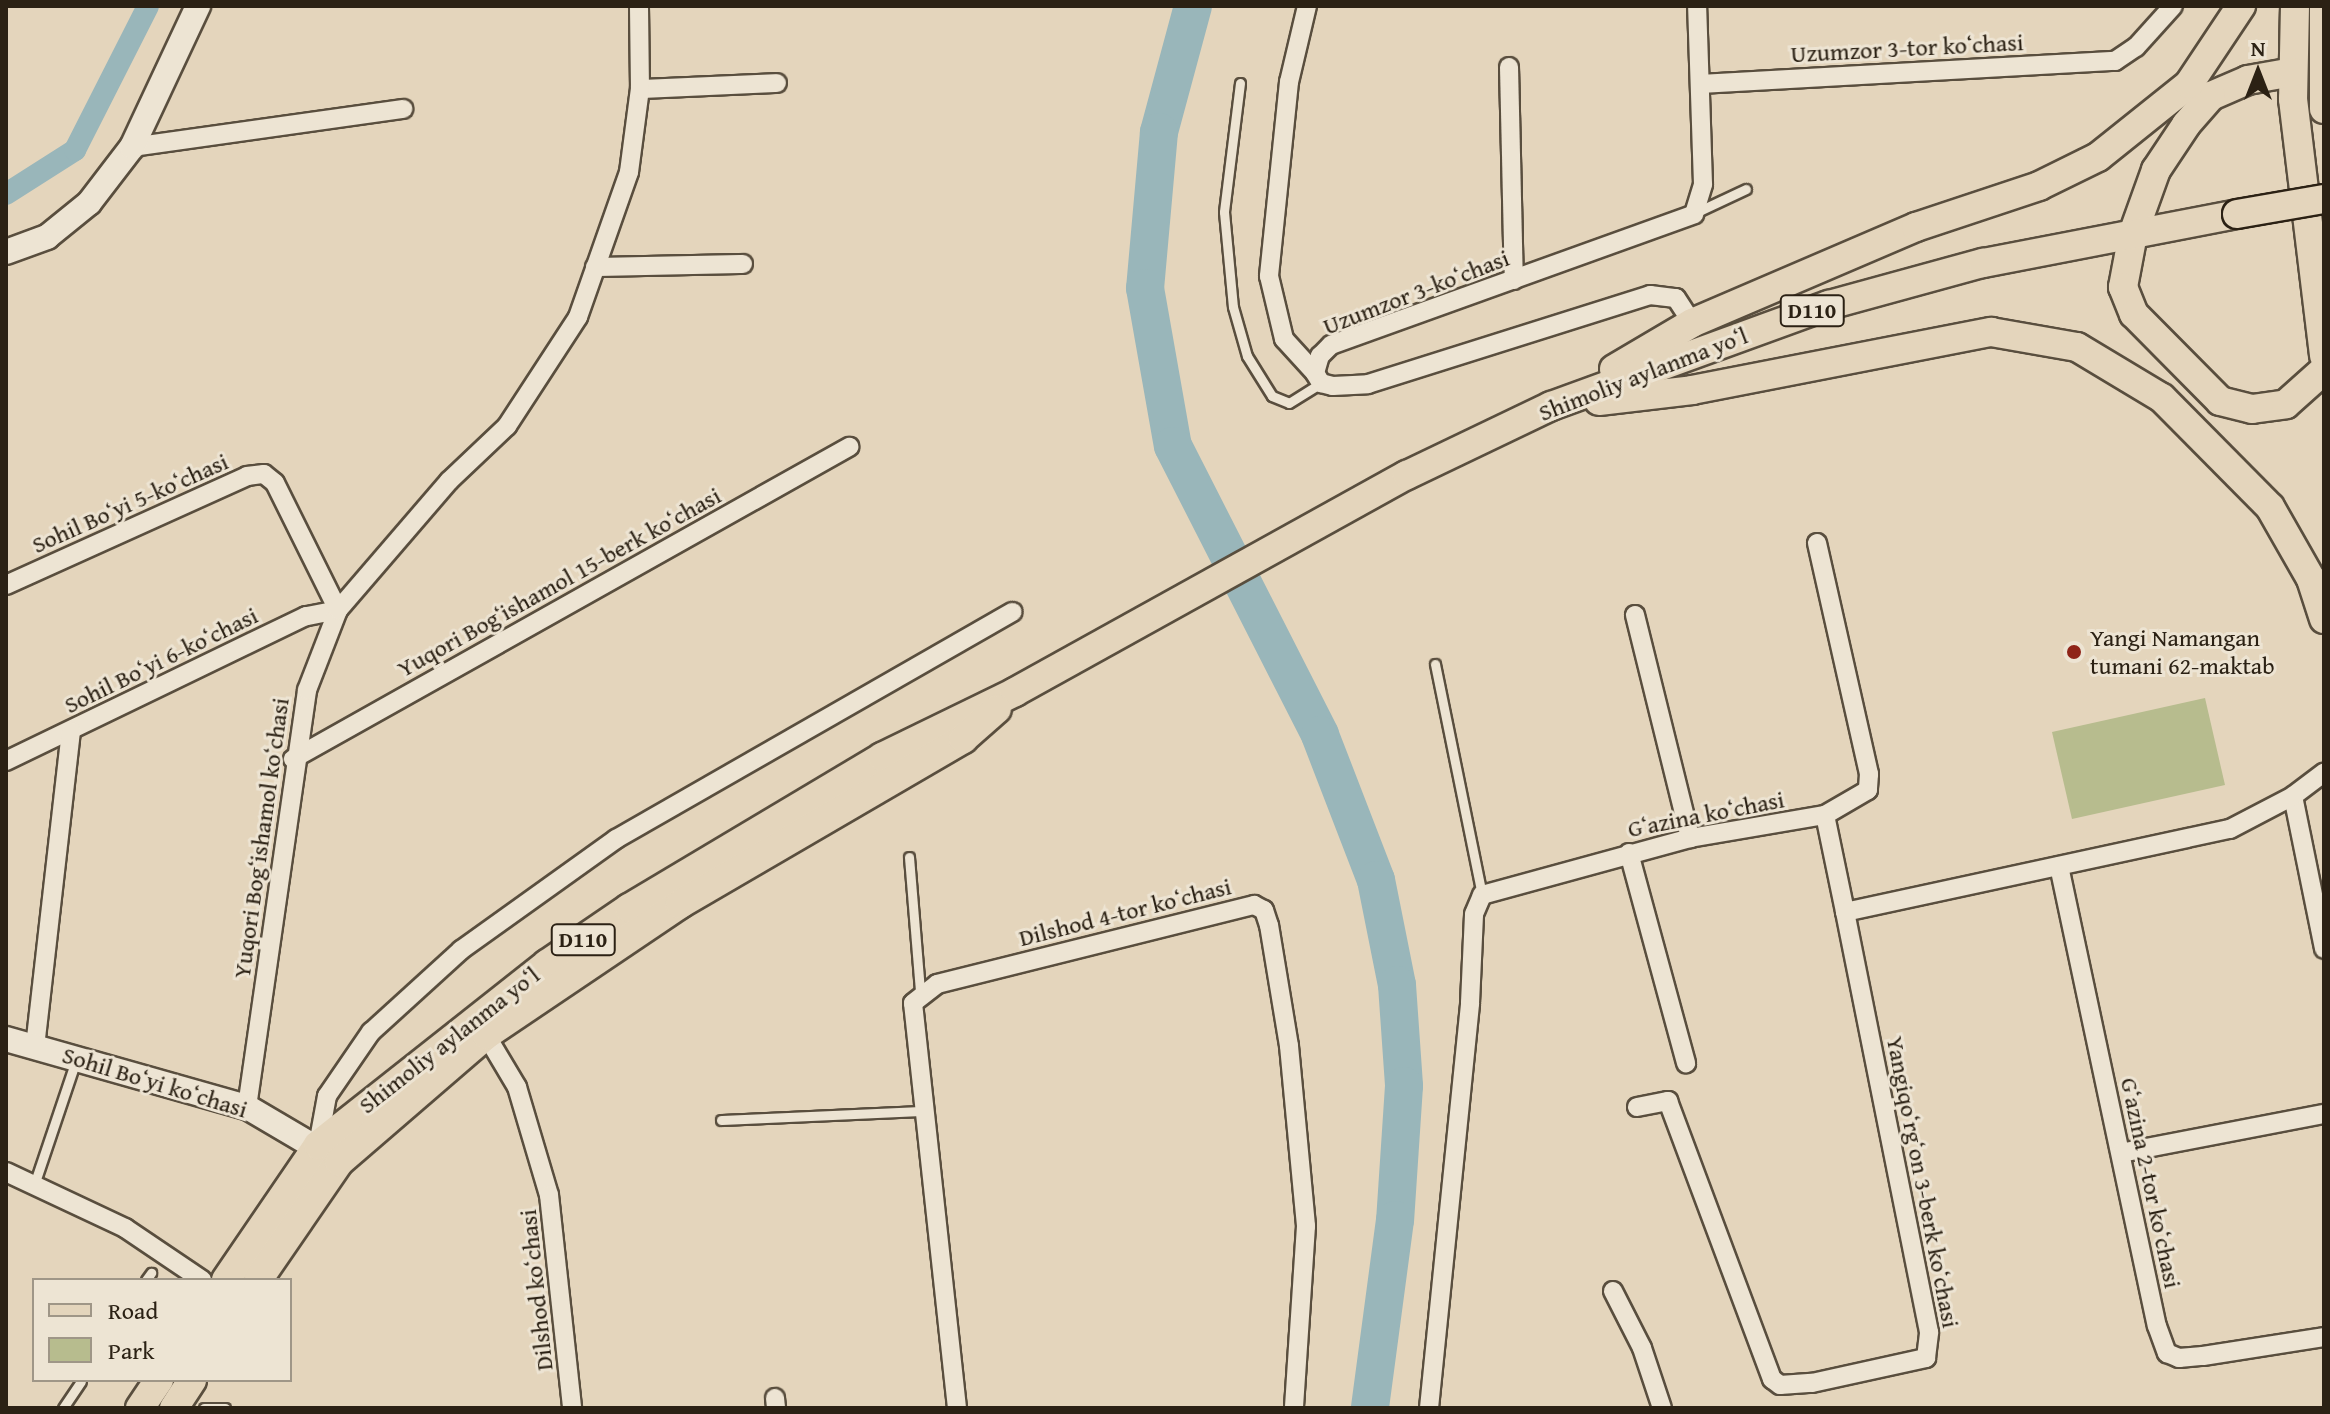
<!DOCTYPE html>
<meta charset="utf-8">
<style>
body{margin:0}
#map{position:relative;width:2330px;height:1414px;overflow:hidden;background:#e4d5bc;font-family:"Gentium Book Plus",serif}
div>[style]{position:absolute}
.green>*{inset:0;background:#b7bc8e}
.canal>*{height:22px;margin:-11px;padding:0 11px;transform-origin:11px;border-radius:11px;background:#99b6ba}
.river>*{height:38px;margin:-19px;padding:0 19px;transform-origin:19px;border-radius:19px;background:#99b6ba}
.roads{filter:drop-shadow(2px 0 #594e3e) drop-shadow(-2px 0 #594e3e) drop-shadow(0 2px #594e3e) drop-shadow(0 -2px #594e3e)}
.service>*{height:9px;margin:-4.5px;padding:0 4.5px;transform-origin:4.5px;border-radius:4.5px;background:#ede4d3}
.minor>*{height:18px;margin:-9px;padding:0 9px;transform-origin:9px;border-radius:9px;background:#ede4d3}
.secondary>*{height:24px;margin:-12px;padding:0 12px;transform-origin:12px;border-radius:12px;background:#ede4d3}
.primary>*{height:28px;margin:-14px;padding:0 14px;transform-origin:14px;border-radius:14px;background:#e4d5bc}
.bridges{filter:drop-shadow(2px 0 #2b2114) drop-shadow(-2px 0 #2b2114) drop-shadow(0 2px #2b2114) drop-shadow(0 -2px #2b2114)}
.primary-bridge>*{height:28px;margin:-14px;padding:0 14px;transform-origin:14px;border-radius:14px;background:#e4d5bc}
.dots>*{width:22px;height:22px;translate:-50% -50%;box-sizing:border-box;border:4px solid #ede4d3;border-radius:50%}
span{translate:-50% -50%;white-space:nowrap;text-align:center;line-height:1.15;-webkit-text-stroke:6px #ede4d3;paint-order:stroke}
.shield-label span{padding:2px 6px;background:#ede4d3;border:2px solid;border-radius:6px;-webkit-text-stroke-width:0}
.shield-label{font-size:22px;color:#2b2114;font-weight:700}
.street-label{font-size:24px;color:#2b2114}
.poi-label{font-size:24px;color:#2b2114}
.left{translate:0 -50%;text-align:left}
.frame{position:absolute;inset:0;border:8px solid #2b2114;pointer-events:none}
.legend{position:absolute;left:32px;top:1278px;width:260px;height:104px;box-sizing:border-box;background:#ede4d3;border:2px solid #9f9687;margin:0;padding:10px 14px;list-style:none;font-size:24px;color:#2b2114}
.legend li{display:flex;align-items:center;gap:16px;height:40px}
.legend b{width:40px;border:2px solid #9f9687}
.north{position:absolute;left:2218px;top:32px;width:80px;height:80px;-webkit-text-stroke:6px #ede4d3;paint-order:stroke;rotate:0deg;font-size:22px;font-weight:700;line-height:32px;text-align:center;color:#2b2114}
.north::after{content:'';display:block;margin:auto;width:28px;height:36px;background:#2b2114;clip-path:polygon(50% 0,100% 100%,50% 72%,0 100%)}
</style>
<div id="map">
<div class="green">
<div style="clip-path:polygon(2205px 698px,2225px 785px,2072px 819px,2052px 732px)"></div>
</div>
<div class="canal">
<div style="left:6px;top:194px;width:82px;rotate:-32.5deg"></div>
<div style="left:75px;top:150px;width:161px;rotate:-63.1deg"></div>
</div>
<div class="river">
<div style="left:1193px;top:6px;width:131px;rotate:105.1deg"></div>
<div style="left:1159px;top:132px;width:157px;rotate:95.1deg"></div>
<div style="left:1145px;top:288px;width:160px;rotate:80deg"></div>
<div style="left:1173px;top:446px;width:324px;rotate:63deg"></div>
<div style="left:1320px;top:735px;width:155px;rotate:68.9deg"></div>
<div style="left:1376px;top:880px;width:107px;rotate:78.7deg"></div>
<div style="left:1397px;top:985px;width:101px;rotate:86deg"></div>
<div style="left:1404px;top:1086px;width:134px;rotate:93.8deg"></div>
<div style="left:1395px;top:1220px;width:190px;rotate:97.6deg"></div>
</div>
<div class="roads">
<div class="service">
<div style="left:1240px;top:83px;width:130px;rotate:97.1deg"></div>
<div style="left:1224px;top:212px;width:95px;rotate:84.6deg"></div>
<div style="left:1233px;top:307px;width:51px;rotate:74.1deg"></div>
<div style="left:1247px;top:356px;width:47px;rotate:58deg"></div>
<div style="left:1272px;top:396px;width:18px;rotate:22deg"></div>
<div style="left:1289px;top:403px;width:38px;rotate:-32deg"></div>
<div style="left:1697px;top:212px;width:54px;rotate:-25.1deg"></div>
<div style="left:1435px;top:664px;width:236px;rotate:78.5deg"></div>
<div style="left:909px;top:857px;width:135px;rotate:85.3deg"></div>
<div style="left:721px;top:1120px;width:201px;rotate:-2.6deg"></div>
<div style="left:35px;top:1182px;width:129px;rotate:-71.4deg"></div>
<div style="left:146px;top:1280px;width:9px;rotate:-54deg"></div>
<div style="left:63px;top:1408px;width:32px;rotate:-56deg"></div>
<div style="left:204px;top:1408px;width:21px"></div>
</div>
<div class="minor">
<div style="left:1307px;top:6px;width:78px;rotate:103.3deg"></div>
<div style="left:1289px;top:82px;width:195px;rotate:95.9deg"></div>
<div style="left:1269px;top:276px;width:65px;rotate:76.6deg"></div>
<div style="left:1284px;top:339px;width:46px;rotate:47.6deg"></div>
<div style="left:1315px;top:373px;width:18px;rotate:-74deg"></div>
<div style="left:1320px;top:356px;width:16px;rotate:-45deg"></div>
<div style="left:1331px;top:345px;width:386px;rotate:-19.8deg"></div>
<div style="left:1694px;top:214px;width:31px;rotate:-73deg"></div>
<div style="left:1703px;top:184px;width:178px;rotate:-91.9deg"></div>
<div style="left:1509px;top:67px;width:213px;rotate:88.7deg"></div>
<div style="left:1700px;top:84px;width:416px;rotate:-3.2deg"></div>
<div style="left:2115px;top:61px;width:25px;rotate:-34deg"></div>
<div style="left:2136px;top:47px;width:55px;rotate:-47.9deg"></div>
<div style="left:640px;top:89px;width:137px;rotate:-2.5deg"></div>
<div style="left:132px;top:147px;width:274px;rotate:-8deg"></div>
<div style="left:595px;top:267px;width:148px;rotate:-1.2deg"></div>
<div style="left:1315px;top:373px;width:12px;rotate:59deg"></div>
<div style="left:1321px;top:383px;width:12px;rotate:14deg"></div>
<div style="left:1333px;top:386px;width:35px;rotate:-3deg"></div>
<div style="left:1368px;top:384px;width:296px;rotate:-17.5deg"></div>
<div style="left:1650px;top:295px;width:26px;rotate:7deg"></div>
<div style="left:1676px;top:298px;width:30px;rotate:57deg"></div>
<div style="left:1817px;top:543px;width:237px;rotate:77.3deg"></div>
<div style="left:1869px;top:774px;width:16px;rotate:94deg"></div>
<div style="left:1868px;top:790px;width:50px;rotate:149.8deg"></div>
<div style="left:6px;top:585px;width:265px;rotate:-24.3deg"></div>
<div style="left:247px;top:476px;width:17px;rotate:-7deg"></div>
<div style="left:264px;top:474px;width:14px;rotate:39deg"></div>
<div style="left:275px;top:483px;width:142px;rotate:63.6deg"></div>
<div style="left:338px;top:610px;width:33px;rotate:169deg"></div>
<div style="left:306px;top:616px;width:333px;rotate:154.2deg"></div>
<div style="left:1635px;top:615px;width:230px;rotate:76.1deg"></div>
<div style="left:293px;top:759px;width:638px;rotate:-29.3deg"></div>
<div style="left:2293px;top:796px;width:156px;rotate:78.5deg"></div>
<div style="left:1629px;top:853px;width:218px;rotate:74.8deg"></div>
<div style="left:2059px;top:866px;width:470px;rotate:78deg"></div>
<div style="left:2157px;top:1326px;width:29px;rotate:70deg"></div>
<div style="left:2167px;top:1353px;width:13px;rotate:23deg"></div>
<div style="left:2179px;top:1358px;width:24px;rotate:-5deg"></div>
<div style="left:2203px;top:1356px;width:122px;rotate:-8.9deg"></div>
<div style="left:486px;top:1035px;width:61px;rotate:59.2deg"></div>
<div style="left:517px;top:1087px;width:113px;rotate:73.5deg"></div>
<div style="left:549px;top:1195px;width:214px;rotate:83.8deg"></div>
<div style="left:35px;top:1047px;width:318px;rotate:-83.5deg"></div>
<div style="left:247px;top:1107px;width:421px;rotate:-81.8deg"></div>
<div style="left:307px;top:690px;width:86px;rotate:-68.8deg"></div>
<div style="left:338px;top:610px;width:170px;rotate:-49.3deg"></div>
<div style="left:449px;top:481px;width:80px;rotate:-43.5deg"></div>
<div style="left:507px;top:426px;width:130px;rotate:-56.9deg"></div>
<div style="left:578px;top:317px;width:154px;rotate:-70.6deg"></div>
<div style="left:629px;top:172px;width:84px;rotate:-82.5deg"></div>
<div style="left:640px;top:89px;width:83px;rotate:-90.7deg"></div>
<div style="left:1637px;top:1107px;width:32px;rotate:-11deg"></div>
<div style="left:1668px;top:1101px;width:297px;rotate:69.5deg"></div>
<div style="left:1772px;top:1379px;width:10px;rotate:37deg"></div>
<div style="left:1780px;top:1385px;width:32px;rotate:-4deg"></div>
<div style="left:1812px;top:1383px;width:117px;rotate:-12.4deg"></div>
<div style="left:1926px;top:1358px;width:26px;rotate:-83deg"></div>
<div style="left:1929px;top:1332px;width:428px;rotate:-101.3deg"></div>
<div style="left:318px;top:1145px;width:50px;rotate:-79.6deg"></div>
<div style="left:327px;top:1096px;width:78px;rotate:-55.5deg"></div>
<div style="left:371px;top:1032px;width:122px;rotate:-42.3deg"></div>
<div style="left:461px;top:950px;width:191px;rotate:-35.6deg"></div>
<div style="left:616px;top:839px;width:457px;rotate:-29.8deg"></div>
<div style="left:2121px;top:1153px;width:207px;rotate:-10.9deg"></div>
<div style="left:6px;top:1172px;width:132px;rotate:25.2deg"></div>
<div style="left:125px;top:1228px;width:93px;rotate:34deg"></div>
<div style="left:1613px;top:1291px;width:64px;rotate:63deg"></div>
<div style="left:1642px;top:1348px;width:63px;rotate:71.6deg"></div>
<div style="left:775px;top:1398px;width:10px;rotate:84deg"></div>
<div style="left:957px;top:1408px;width:407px;rotate:-96.2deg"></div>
<div style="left:913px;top:1003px;width:31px;rotate:-38deg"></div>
<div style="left:937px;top:984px;width:327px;rotate:-14deg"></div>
<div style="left:1254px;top:905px;width:11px;rotate:27deg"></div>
<div style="left:1264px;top:910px;width:16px;rotate:72deg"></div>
<div style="left:1269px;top:925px;width:123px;rotate:80.6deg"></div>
<div style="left:1289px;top:1046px;width:181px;rotate:84.6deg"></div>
<div style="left:1306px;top:1226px;width:182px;rotate:93.8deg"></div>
<div style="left:1429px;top:1408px;width:407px;rotate:-84.2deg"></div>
<div style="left:1470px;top:1003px;width:89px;rotate:-87.4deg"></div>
<div style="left:1474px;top:914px;width:21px;rotate:-67deg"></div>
<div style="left:1482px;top:895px;width:216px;rotate:-15.3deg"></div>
<div style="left:1690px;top:838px;width:137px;rotate:-9.7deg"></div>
<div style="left:1825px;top:815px;width:99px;rotate:78.3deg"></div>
<div style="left:1845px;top:912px;width:394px;rotate:-12.2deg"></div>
<div style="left:2230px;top:829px;width:71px;rotate:-27.6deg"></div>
<div style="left:2293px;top:796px;width:39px;rotate:-37deg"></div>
</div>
<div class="secondary">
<div style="left:6px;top:252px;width:44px;rotate:-20.1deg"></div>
<div style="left:47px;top:237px;width:54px;rotate:-39deg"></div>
<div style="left:89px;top:203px;width:71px;rotate:-52.5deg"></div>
<div style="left:132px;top:147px;width:156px;rotate:-64.9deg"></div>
<div style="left:6px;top:1039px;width:250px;rotate:15.8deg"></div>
<div style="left:247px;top:1107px;width:99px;rotate:30.5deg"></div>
</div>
<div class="primary">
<div style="left:2295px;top:6px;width:93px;rotate:91.2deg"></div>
<div style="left:2293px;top:99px;width:259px;rotate:83.1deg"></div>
<div style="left:2324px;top:6px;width:103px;rotate:90deg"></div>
<div style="left:2293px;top:72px;width:46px;rotate:169.9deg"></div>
<div style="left:2248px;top:80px;width:40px;rotate:156.6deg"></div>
<div style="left:2211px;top:96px;width:38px;rotate:131deg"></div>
<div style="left:2186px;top:125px;width:54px;rotate:123.7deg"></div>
<div style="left:2156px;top:170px;width:68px;rotate:109.8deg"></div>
<div style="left:2133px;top:234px;width:54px;rotate:100.7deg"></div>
<div style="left:2123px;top:287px;width:29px;rotate:68deg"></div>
<div style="left:2134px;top:314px;width:122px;rotate:45.3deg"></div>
<div style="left:2220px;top:401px;width:33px;rotate:14deg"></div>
<div style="left:2252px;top:409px;width:34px;rotate:-8deg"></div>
<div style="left:2286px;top:404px;width:51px;rotate:-41.8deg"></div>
<div style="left:1614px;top:369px;width:91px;rotate:-30.5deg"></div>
<div style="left:1692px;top:323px;width:244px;rotate:-23.2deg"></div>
<div style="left:1916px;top:227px;width:130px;rotate:-18.4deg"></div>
<div style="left:2039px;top:186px;width:66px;rotate:-26.2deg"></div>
<div style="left:2098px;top:157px;width:117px;rotate:-38.7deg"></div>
<div style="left:2189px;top:84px;width:94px;rotate:-56.3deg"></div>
<div style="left:1599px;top:401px;width:94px;rotate:-6.7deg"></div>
<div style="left:1692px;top:390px;width:305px;rotate:-11deg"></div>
<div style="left:1991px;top:332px;width:87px;rotate:9.9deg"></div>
<div style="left:2077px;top:347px;width:99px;rotate:31deg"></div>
<div style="left:2162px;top:398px;width:153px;rotate:45.3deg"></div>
<div style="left:2270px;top:507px;width:83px;rotate:60.3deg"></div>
<div style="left:2311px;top:579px;width:42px;rotate:72deg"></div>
<div style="left:226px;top:1280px;width:163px;rotate:-55.7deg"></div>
<div style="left:318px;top:1145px;width:292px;rotate:-38.3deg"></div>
<div style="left:547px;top:964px;width:99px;rotate:-34.3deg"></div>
<div style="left:629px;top:908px;width:295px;rotate:-30.8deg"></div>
<div style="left:882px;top:757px;width:148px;rotate:-26deg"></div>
<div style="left:1015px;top:692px;width:448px;rotate:-29deg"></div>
<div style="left:1407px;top:475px;width:160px;rotate:-25.6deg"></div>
<div style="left:1551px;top:406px;width:296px;rotate:-20deg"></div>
<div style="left:1829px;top:305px;width:160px;rotate:-15.3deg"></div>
<div style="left:1983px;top:263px;width:259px;rotate:-10.9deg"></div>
<div style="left:258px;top:1280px;width:143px;rotate:-55.5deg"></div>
<div style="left:339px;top:1162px;width:194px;rotate:-40.8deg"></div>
<div style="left:486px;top:1035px;width:234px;rotate:-34deg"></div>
<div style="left:680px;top:904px;width:328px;rotate:-30.2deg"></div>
<div style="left:963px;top:739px;width:45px;rotate:-41.4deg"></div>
<div style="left:140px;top:1408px;width:34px;rotate:-56deg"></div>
<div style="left:174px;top:1408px;width:33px;rotate:-57deg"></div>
</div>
</div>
<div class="bridges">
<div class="primary-bridge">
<div style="left:2237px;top:214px;width:88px;rotate:-9.8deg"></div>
</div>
</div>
<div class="dots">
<div style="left:2074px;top:652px;background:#8f2418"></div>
</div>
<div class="shield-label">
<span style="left:1812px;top:311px">D110</span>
<span style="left:583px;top:940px">D110</span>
</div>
<div class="street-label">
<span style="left:1907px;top:48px;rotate:-3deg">Uzumzor 3-tor koʻchasi</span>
<span style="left:1416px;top:292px;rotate:-21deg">Uzumzor 3-koʻchasi</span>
<span style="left:1643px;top:374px;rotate:-21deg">Shimoliy aylanma yoʻl</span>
<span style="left:130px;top:503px;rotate:-24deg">Sohil Boʻyi 5-koʻchasi</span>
<span style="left:559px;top:582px;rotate:-29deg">Yuqori Bogʻishamol 15-berk koʻchasi</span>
<span style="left:161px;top:660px;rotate:-26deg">Sohil Boʻyi 6-koʻchasi</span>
<span style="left:1706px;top:814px;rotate:-11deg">Gʻazina koʻchasi</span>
<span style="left:261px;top:838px;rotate:-82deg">Yuqori Bogʻishamol koʻchasi</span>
<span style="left:1125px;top:912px;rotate:-14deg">Dilshod 4-tor koʻchasi</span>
<span style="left:449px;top:1040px;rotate:-38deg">Shimoliy aylanma yoʻl</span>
<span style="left:155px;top:1082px;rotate:17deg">Sohil Boʻyi koʻchasi</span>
<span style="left:1923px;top:1182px;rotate:79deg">Yangiqoʻrgʻon 3-berk koʻchasi</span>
<span style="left:2151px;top:1183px;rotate:78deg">Gʻazina 2-tor koʻchasi</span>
<span style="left:536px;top:1290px;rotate:-96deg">Dilshod koʻchasi</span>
</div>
<div class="poi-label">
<span class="left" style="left:2090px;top:652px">Yangi Namangan<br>tumani 62-maktab</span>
</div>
<div class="frame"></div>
<ul class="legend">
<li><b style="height:10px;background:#e4d5bc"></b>Road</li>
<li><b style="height:22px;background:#b7bc8e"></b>Park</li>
</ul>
<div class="north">N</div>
</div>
